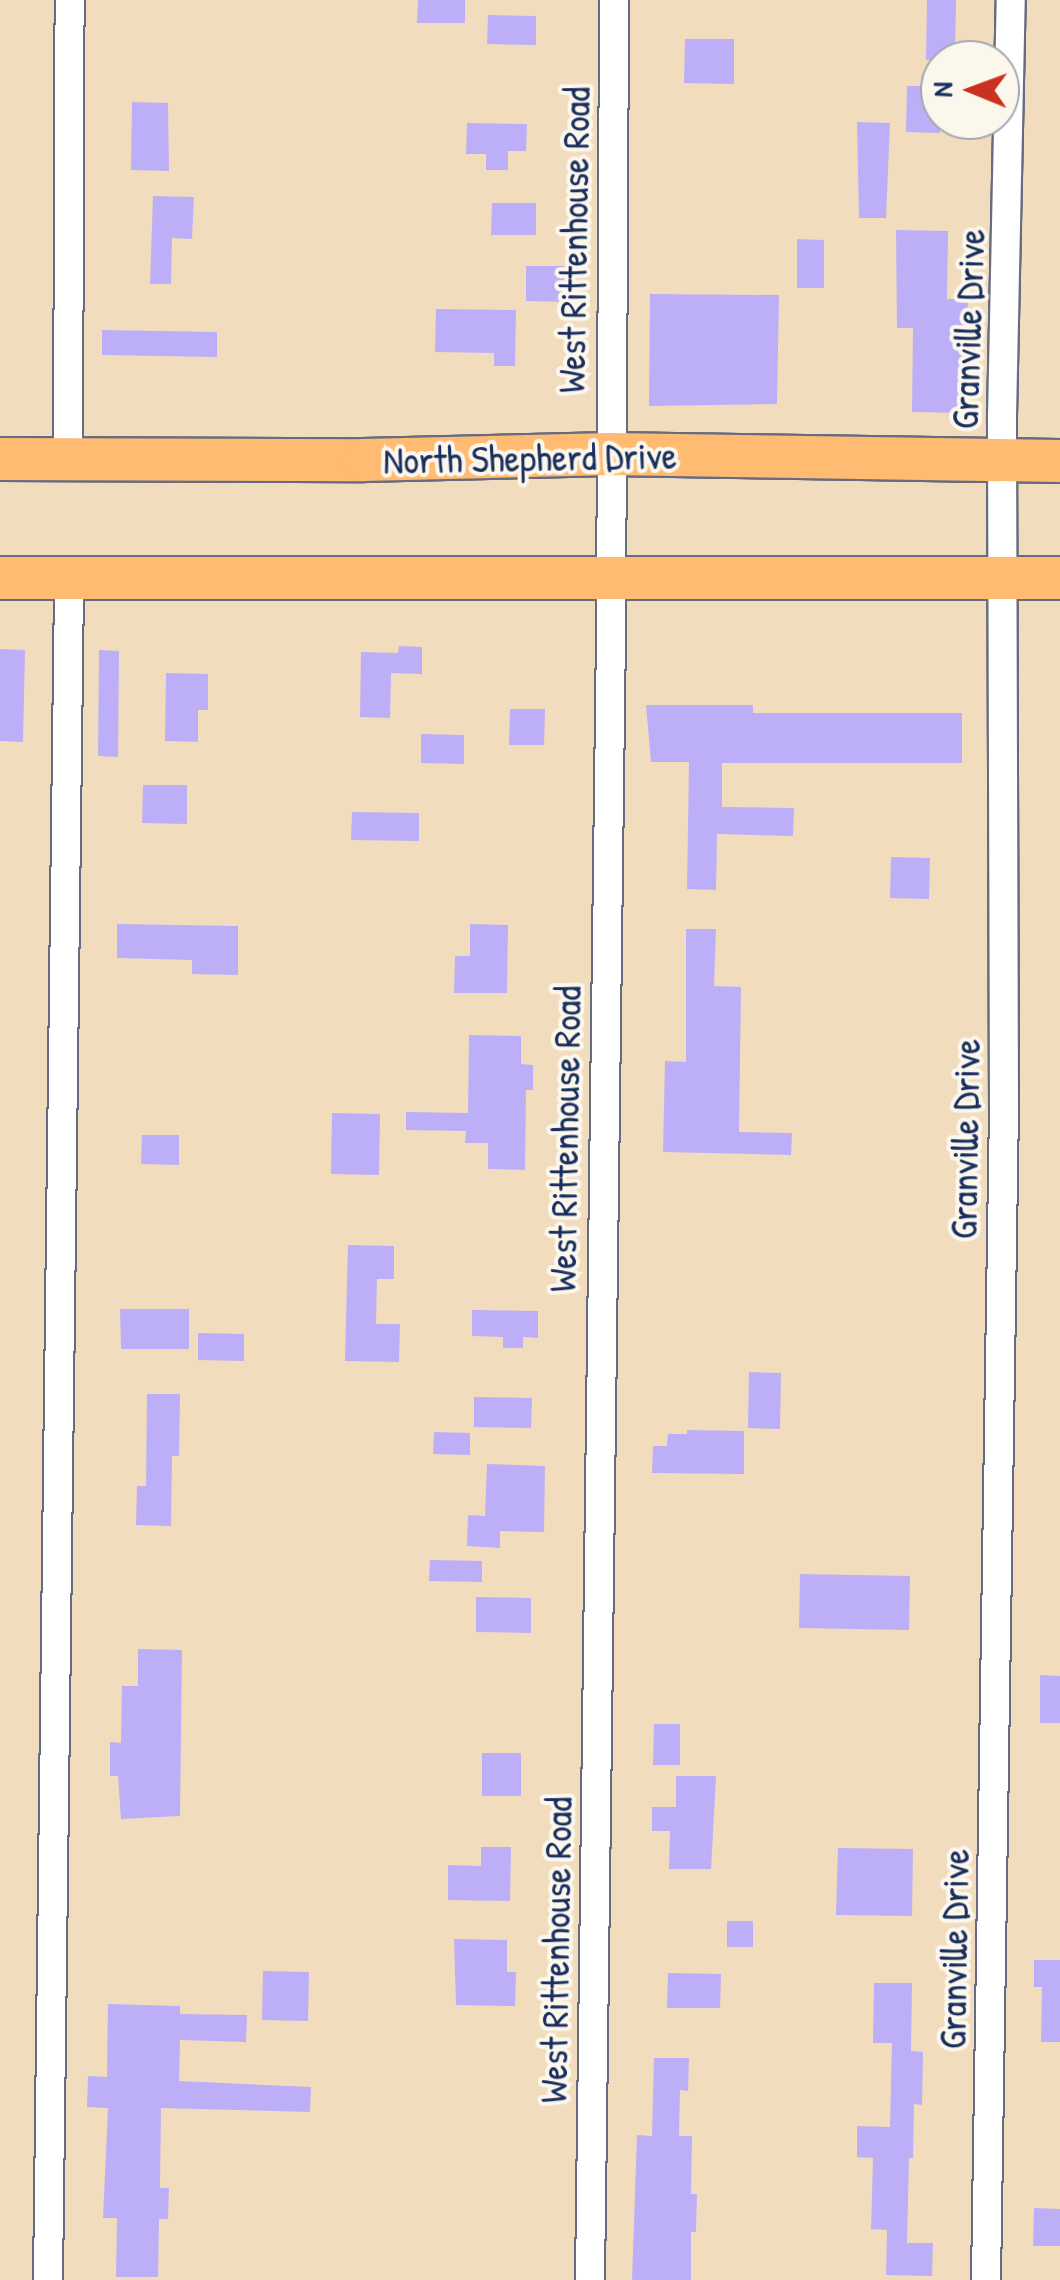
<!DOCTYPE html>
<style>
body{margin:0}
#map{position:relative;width:1060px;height:2280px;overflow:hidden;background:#f2dcbe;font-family:"Patrick Hand",sans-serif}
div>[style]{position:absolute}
.building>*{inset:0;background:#bcaff7}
.roads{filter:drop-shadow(2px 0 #666c80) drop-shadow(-2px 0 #666c80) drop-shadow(0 2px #666c80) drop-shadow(0 -2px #666c80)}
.street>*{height:28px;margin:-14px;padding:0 14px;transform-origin:14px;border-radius:14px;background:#fff}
.primary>*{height:42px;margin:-21px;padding:0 21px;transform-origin:21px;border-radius:21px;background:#ffbb71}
span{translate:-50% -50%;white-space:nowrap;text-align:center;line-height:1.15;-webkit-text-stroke:8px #fbf7ec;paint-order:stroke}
.street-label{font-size:38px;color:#1b2f5e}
.north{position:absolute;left:920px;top:40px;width:100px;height:100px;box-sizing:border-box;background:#fbf7ec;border:2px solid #a1a7b3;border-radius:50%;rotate:271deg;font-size:28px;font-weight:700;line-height:40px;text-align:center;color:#1b2f5e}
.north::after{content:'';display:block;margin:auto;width:35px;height:45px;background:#c8321e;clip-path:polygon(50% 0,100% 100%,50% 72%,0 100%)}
</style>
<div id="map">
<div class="building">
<div style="clip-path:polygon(418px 0,465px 0,465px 23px,417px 23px)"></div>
<div style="clip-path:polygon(927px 0,956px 0,955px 60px,926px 60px)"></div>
<div style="clip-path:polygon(488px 15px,536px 16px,536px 45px,487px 44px)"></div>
<div style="clip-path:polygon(685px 39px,734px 39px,734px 84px,684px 83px)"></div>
<div style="clip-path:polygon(907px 86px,940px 86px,940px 133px,906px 132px)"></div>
<div style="clip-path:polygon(132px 102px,168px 103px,169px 171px,131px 170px)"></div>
<div style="clip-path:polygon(857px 122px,890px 123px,886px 218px,859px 218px)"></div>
<div style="clip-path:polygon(467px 123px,527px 124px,526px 151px,508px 151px,508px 170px,486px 170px,486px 154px,466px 154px)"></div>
<div style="clip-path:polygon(153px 196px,194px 197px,192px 239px,172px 238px,171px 284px,150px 284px)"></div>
<div style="clip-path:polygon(492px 203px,536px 203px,536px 235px,491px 235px)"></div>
<div style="clip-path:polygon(896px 230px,948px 231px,947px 299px,968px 299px,966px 413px,912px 412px,913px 328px,897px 328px)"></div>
<div style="clip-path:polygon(797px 239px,824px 240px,824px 288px,797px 288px)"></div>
<div style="clip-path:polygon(526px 266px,574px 266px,574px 302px,526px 301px)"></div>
<div style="clip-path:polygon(650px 294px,779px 295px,777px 404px,649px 406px)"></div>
<div style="clip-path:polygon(436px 309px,516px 310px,515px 366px,494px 366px,494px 353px,435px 352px)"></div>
<div style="clip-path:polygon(102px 330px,217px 332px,217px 357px,102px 355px)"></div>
<div style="clip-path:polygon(399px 646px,422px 647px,422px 674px,391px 673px,390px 718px,360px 717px,361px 652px,398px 653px)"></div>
<div style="clip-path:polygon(0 649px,25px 650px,23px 742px,0 741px)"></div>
<div style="clip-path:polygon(99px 650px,119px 651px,118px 757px,98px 756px)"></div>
<div style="clip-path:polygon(166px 673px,208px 674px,208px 710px,198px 710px,198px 742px,165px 741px)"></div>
<div style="clip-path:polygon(646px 705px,753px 705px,753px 713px,962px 713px,962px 763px,722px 763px,722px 807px,794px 808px,793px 836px,717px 834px,716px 890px,687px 889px,689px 762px,651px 762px)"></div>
<div style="clip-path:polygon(510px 709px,545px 709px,544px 745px,509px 745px)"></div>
<div style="clip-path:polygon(421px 734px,464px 735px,464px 764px,421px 763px)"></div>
<div style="clip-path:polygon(143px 785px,187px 785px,187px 824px,142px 823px)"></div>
<div style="clip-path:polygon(352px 812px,419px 813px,419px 841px,351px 840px)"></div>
<div style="clip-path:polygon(891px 857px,930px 858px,929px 899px,890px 898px)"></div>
<div style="clip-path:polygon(117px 924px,238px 926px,238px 975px,192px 974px,192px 960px,117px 958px)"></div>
<div style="clip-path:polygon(470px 924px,508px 925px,507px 993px,454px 993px,455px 956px,470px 956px)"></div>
<div style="clip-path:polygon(686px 929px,716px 929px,714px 986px,741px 987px,739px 1132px,792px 1133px,791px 1155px,663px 1152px,665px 1061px,686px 1062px)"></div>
<div style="clip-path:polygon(469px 1035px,521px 1036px,521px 1064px,533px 1065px,533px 1090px,526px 1090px,525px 1170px,488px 1169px,488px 1143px,465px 1143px,466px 1131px,406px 1130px,406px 1112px,468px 1113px)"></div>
<div style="clip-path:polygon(332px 1113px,380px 1114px,379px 1175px,331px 1174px)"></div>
<div style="clip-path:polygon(142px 1135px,179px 1135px,179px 1165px,141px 1164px)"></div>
<div style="clip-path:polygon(348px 1245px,394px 1246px,394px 1279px,377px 1279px,376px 1324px,400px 1324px,399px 1362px,345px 1361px)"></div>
<div style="clip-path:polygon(120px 1309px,189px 1309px,189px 1349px,121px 1349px)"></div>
<div style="clip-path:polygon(472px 1310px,538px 1311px,538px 1338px,523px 1337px,523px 1348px,503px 1348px,503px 1337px,472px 1336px)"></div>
<div style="clip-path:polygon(198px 1333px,244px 1334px,244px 1361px,198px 1360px)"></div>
<div style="clip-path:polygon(749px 1372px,781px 1373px,780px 1429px,748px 1428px)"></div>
<div style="clip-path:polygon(147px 1394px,180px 1394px,179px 1456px,172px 1456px,171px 1526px,136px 1525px,137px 1486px,146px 1486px)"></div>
<div style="clip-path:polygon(474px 1397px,532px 1398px,531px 1428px,474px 1427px)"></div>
<div style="clip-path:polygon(687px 1430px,744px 1431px,744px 1474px,652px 1473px,653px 1446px,667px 1446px,668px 1434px,687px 1434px)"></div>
<div style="clip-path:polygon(434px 1432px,470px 1433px,470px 1455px,433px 1454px)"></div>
<div style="clip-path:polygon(487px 1464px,545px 1466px,544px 1532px,500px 1531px,500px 1548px,467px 1546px,468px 1515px,485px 1516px)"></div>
<div style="clip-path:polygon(430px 1560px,482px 1561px,482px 1582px,429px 1581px)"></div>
<div style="clip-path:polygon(800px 1574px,910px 1576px,909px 1630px,799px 1628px)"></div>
<div style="clip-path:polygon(476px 1597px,531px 1598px,531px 1633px,476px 1632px)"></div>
<div style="clip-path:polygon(138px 1649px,182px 1650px,180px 1816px,121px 1819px,118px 1776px,110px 1776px,110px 1742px,121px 1743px,122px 1686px,138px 1686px)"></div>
<div style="clip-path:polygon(1040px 1675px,1060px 1676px,1060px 1723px,1040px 1723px)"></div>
<div style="clip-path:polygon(654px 1724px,680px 1724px,680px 1765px,653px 1765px)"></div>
<div style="clip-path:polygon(482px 1753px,521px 1753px,521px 1796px,482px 1796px)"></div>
<div style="clip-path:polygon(676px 1776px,716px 1776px,711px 1869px,669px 1869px,670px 1831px,652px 1831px,652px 1807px,676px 1807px)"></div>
<div style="clip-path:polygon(481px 1847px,511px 1847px,510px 1901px,448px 1900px,448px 1865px,481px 1866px)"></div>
<div style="clip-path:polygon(838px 1848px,913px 1849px,912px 1916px,836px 1915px)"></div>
<div style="clip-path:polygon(727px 1921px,753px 1921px,753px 1947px,727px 1947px)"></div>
<div style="clip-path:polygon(454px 1939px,507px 1940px,507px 1972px,516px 1972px,515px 2006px,456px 2005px)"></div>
<div style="clip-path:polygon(1034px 1960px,1060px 1960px,1060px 2042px,1041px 2042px,1042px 1987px,1034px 1987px)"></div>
<div style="clip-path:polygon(263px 1971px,309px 1972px,308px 2021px,262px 2020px)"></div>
<div style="clip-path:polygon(668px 1973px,721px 1974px,720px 2008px,667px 2008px)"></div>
<div style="clip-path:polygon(874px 1983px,912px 1983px,911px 2051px,923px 2052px,922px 2105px,914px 2104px,913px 2158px,909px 2158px,907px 2243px,933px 2243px,932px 2276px,886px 2275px,887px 2230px,871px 2229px,873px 2158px,857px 2157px,857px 2126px,890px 2127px,892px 2043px,873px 2043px)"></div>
<div style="clip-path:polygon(108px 2004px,180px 2006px,180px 2014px,247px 2015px,246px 2042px,180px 2040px,179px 2081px,311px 2087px,310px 2112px,161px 2108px,160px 2188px,169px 2188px,168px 2219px,159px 2219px,158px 2277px,116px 2277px,117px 2218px,103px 2218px,108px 2108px,87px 2107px,88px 2076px,107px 2077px)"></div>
<div style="clip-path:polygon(654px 2058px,689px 2058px,688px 2091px,680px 2090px,679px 2136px,692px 2136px,691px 2194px,697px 2194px,696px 2232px,691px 2232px,691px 2280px,632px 2280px,637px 2135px,652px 2136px)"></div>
<div style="clip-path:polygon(1034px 2208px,1060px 2209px,1060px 2246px,1033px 2246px)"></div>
</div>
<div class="roads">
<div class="street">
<div style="left:68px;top:460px;width:460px;rotate:-89.8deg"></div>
<div style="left:48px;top:2280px;width:1701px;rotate:-89.29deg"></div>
<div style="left:590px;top:2280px;width:1656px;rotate:-89.27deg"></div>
<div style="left:611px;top:624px;width:624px;rotate:-89.72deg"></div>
<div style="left:986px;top:2280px;width:1172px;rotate:-89.12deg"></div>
<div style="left:1004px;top:1108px;width:692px;rotate:-90.17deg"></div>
<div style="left:1002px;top:416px;width:416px;rotate:-88.8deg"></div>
</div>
<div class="primary">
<div style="left:0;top:459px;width:363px;rotate:0.2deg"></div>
<div style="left:363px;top:460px;width:247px;rotate:-1.4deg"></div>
<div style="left:610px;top:454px;width:450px;rotate:0.9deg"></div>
<div style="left:0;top:578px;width:1060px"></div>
</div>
</div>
<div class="street-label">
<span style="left:574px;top:240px;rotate:-89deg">West Rittenhouse Road</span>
<span style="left:968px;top:329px;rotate:-88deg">Granville Drive</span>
<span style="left:530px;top:458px;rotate:-1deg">North Shepherd Drive</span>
<span style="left:565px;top:1139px;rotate:-89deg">West Rittenhouse Road</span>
<span style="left:965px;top:1139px;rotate:-89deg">Granville Drive</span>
<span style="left:954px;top:1949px;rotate:-89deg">Granville Drive</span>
<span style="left:556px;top:1950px;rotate:-89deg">West Rittenhouse Road</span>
</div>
<div class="north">N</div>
</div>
